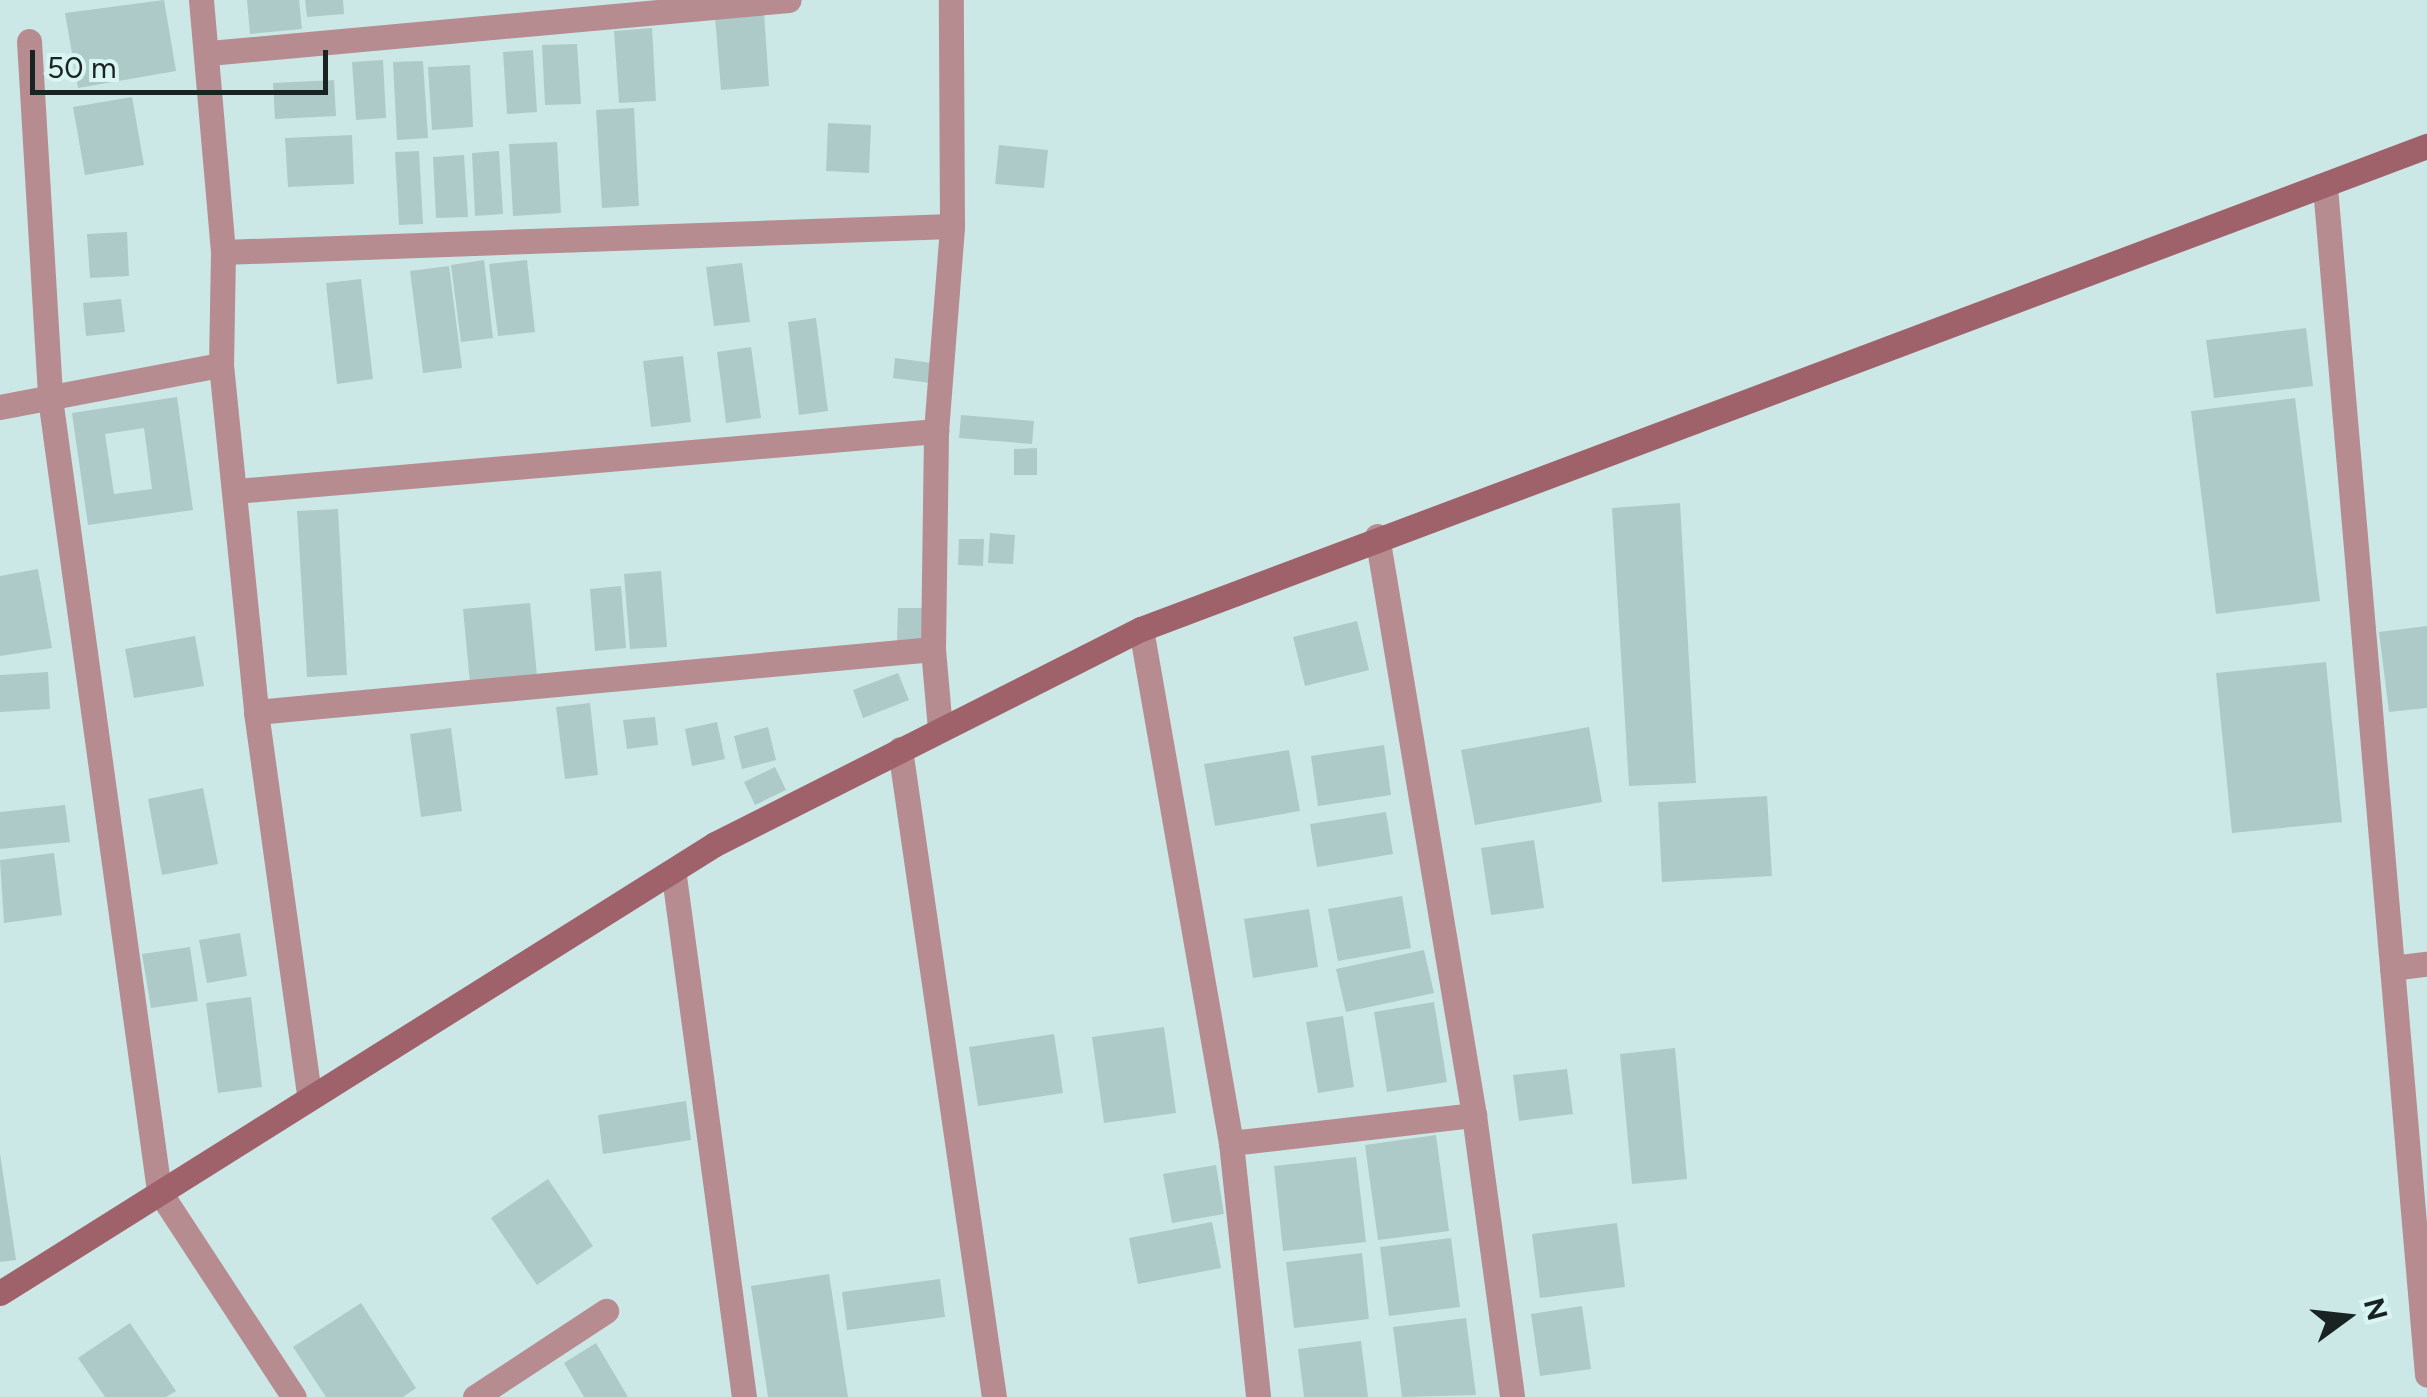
<!DOCTYPE html>
<style>
body{margin:0}
#map{position:relative;width:2427px;height:1397px;overflow:hidden;background:#cbe8e6;font-family:Figtree,sans-serif}
div>[style]{position:absolute}
.building>*{inset:0;background:#adcac9}
.street>*{height:25px;margin:-12.5px;padding:0 12.5px;transform-origin:12.5px;border-radius:12.5px;background:#b78c90}
.secondary>*{height:25px;margin:-12.5px;padding:0 12.5px;transform-origin:12.5px;border-radius:12.5px;background:#9f616a}
span{translate:-50% -50%;white-space:nowrap;text-align:center;line-height:1.15;-webkit-text-stroke:8px #d8f5f4;paint-order:stroke}
.north{position:absolute;left:2297px;top:1267px;width:100px;height:100px;-webkit-text-stroke:8px #d8f5f4;paint-order:stroke;rotate:75deg;font-size:28px;font-weight:700;line-height:40px;text-align:center;color:#182322}
.north::after{content:'';display:block;margin:auto;width:35px;height:45px;background:#182322;clip-path:polygon(50% 0,100% 100%,50% 72%,0 100%)}
.scale{position:absolute;left:30px;top:50px;width:298px;height:45px;box-sizing:border-box;border:5px solid #182322;border-top:0;padding-left:12px;font-size:30px;line-height:35px;white-space:nowrap;color:#182322;-webkit-text-stroke:8px #d8f5f4;paint-order:stroke}
</style>
<div id="map">
<div class="building">
<div style="clip-path:polygon(164px 0,176px 71px,78px 88px,65px 13px)"></div>
<div style="clip-path:polygon(247px 0,299px 0,302px 29px,250px 34px)"></div>
<div style="clip-path:polygon(305px 0,343px 0,344px 14px,307px 17px)"></div>
<div style="clip-path:polygon(764px 12px,769px 86px,721px 90px,715px 16px)"></div>
<div style="clip-path:polygon(652px 28px,656px 101px,619px 103px,614px 31px)"></div>
<div style="clip-path:polygon(577px 44px,581px 104px,545px 105px,542px 45px)"></div>
<div style="clip-path:polygon(533px 50px,537px 112px,507px 114px,503px 52px)"></div>
<div style="clip-path:polygon(383px 60px,386px 118px,356px 120px,352px 62px)"></div>
<div style="clip-path:polygon(423px 61px,428px 138px,397px 140px,393px 62px)"></div>
<div style="clip-path:polygon(470px 65px,473px 127px,432px 130px,428px 67px)"></div>
<div style="clip-path:polygon(334px 80px,336px 116px,275px 119px,273px 83px)"></div>
<div style="clip-path:polygon(132px 97px,144px 165px,85px 175px,73px 107px)"></div>
<div style="clip-path:polygon(634px 108px,639px 206px,602px 208px,596px 110px)"></div>
<div style="clip-path:polygon(828px 123px,871px 125px,869px 173px,826px 171px)"></div>
<div style="clip-path:polygon(352px 135px,354px 184px,288px 187px,285px 138px)"></div>
<div style="clip-path:polygon(557px 142px,561px 213px,513px 216px,509px 144px)"></div>
<div style="clip-path:polygon(999px 145px,1048px 150px,1044px 188px,995px 184px)"></div>
<div style="clip-path:polygon(419px 151px,423px 224px,399px 225px,395px 152px)"></div>
<div style="clip-path:polygon(499px 151px,503px 214px,475px 216px,472px 153px)"></div>
<div style="clip-path:polygon(464px 155px,468px 217px,436px 218px,433px 157px)"></div>
<div style="clip-path:polygon(127px 232px,129px 276px,90px 278px,87px 234px)"></div>
<div style="clip-path:polygon(484px 260px,493px 338px,461px 342px,451px 265px)"></div>
<div style="clip-path:polygon(527px 260px,535px 332px,498px 336px,489px 264px)"></div>
<div style="clip-path:polygon(742px 263px,750px 322px,714px 326px,706px 267px)"></div>
<div style="clip-path:polygon(449px 266px,462px 368px,423px 373px,410px 271px)"></div>
<div style="clip-path:polygon(361px 279px,373px 379px,337px 384px,326px 283px)"></div>
<div style="clip-path:polygon(121px 299px,125px 332px,86px 336px,83px 303px)"></div>
<div style="clip-path:polygon(816px 318px,828px 411px,799px 415px,788px 322px)"></div>
<div style="clip-path:polygon(2306px 328px,2313px 386px,2214px 398px,2206px 340px)"></div>
<div style="clip-path:polygon(751px 347px,761px 418px,726px 423px,717px 352px)"></div>
<div style="clip-path:polygon(683px 356px,691px 422px,651px 427px,643px 361px)"></div>
<div style="clip-path:polygon(895px 358px,932px 363px,930px 383px,893px 378px)"></div>
<div style="clip-path:polygon(evenodd,177px 397px,193px 510px,88px 525px,72px 413px,177px 397px,144px 428px,152px 489px,114px 494px,105px 434px,144px 428px)"></div>
<div style="clip-path:polygon(2295px 398px,2320px 601px,2216px 614px,2191px 411px)"></div>
<div style="clip-path:polygon(961px 415px,1034px 421px,1032px 444px,959px 438px)"></div>
<div style="clip-path:polygon(1037px 448px,1037px 475px,1014px 475px,1014px 449px)"></div>
<div style="clip-path:polygon(1680px 503px,1696px 783px,1629px 786px,1612px 508px)"></div>
<div style="clip-path:polygon(338px 509px,347px 675px,307px 677px,297px 511px)"></div>
<div style="clip-path:polygon(990px 533px,1015px 535px,1013px 564px,988px 563px)"></div>
<div style="clip-path:polygon(959px 539px,984px 539px,983px 566px,958px 565px)"></div>
<div style="clip-path:polygon(38px 569px,52px 648px,0 656px,0 576px)"></div>
<div style="clip-path:polygon(661px 571px,667px 647px,630px 649px,624px 574px)"></div>
<div style="clip-path:polygon(621px 586px,626px 648px,595px 651px,590px 589px)"></div>
<div style="clip-path:polygon(530px 603px,537px 676px,470px 683px,463px 609px)"></div>
<div style="clip-path:polygon(898px 608px,926px 608px,925px 644px,897px 642px)"></div>
<div style="clip-path:polygon(1357px 621px,1369px 670px,1305px 686px,1293px 637px)"></div>
<div style="clip-path:polygon(2427px 626px,2427px 708px,2389px 712px,2379px 632px)"></div>
<div style="clip-path:polygon(195px 636px,204px 686px,134px 698px,125px 649px)"></div>
<div style="clip-path:polygon(2326px 662px,2342px 822px,2232px 833px,2216px 673px)"></div>
<div style="clip-path:polygon(48px 672px,50px 709px,0 712px,0 675px)"></div>
<div style="clip-path:polygon(898px 673px,909px 700px,863px 718px,853px 690px)"></div>
<div style="clip-path:polygon(590px 703px,598px 775px,565px 779px,556px 707px)"></div>
<div style="clip-path:polygon(655px 717px,658px 745px,627px 749px,623px 720px)"></div>
<div style="clip-path:polygon(717px 722px,725px 759px,692px 766px,685px 729px)"></div>
<div style="clip-path:polygon(768px 727px,776px 760px,742px 769px,734px 736px)"></div>
<div style="clip-path:polygon(1589px 727px,1602px 802px,1475px 825px,1461px 750px)"></div>
<div style="clip-path:polygon(451px 728px,462px 811px,421px 817px,410px 734px)"></div>
<div style="clip-path:polygon(1384px 745px,1391px 795px,1318px 806px,1311px 756px)"></div>
<div style="clip-path:polygon(1289px 750px,1300px 811px,1215px 826px,1204px 764px)"></div>
<div style="clip-path:polygon(775px 767px,786px 790px,755px 805px,744px 782px)"></div>
<div style="clip-path:polygon(203px 788px,218px 864px,162px 875px,148px 799px)"></div>
<div style="clip-path:polygon(1767px 796px,1772px 876px,1662px 882px,1658px 802px)"></div>
<div style="clip-path:polygon(65px 805px,70px 842px,0 849px,0 812px)"></div>
<div style="clip-path:polygon(1386px 812px,1393px 854px,1317px 867px,1310px 824px)"></div>
<div style="clip-path:polygon(1534px 840px,1544px 908px,1491px 915px,1481px 848px)"></div>
<div style="clip-path:polygon(54px 853px,62px 915px,4px 923px,0 860px)"></div>
<div style="clip-path:polygon(1402px 896px,1411px 948px,1338px 961px,1328px 909px)"></div>
<div style="clip-path:polygon(1309px 909px,1318px 967px,1253px 978px,1244px 919px)"></div>
<div style="clip-path:polygon(240px 933px,247px 976px,207px 983px,199px 940px)"></div>
<div style="clip-path:polygon(190px 947px,198px 1001px,151px 1008px,142px 954px)"></div>
<div style="clip-path:polygon(1424px 950px,1434px 993px,1346px 1012px,1336px 969px)"></div>
<div style="clip-path:polygon(251px 997px,262px 1087px,218px 1093px,206px 1003px)"></div>
<div style="clip-path:polygon(1434px 1002px,1447px 1082px,1387px 1092px,1374px 1012px)"></div>
<div style="clip-path:polygon(1343px 1016px,1354px 1087px,1318px 1093px,1306px 1022px)"></div>
<div style="clip-path:polygon(1164px 1027px,1176px 1113px,1104px 1123px,1092px 1037px)"></div>
<div style="clip-path:polygon(1054px 1034px,1063px 1093px,978px 1106px,969px 1047px)"></div>
<div style="clip-path:polygon(1675px 1048px,1687px 1179px,1632px 1184px,1620px 1054px)"></div>
<div style="clip-path:polygon(1567px 1069px,1573px 1114px,1519px 1121px,1513px 1075px)"></div>
<div style="clip-path:polygon(686px 1101px,691px 1140px,603px 1154px,598px 1115px)"></div>
<div style="clip-path:polygon(1436px 1135px,1449px 1231px,1378px 1240px,1365px 1145px)"></div>
<div style="clip-path:polygon(0 1154px,16px 1260px,0 1262px)"></div>
<div style="clip-path:polygon(1356px 1157px,1366px 1242px,1283px 1251px,1274px 1166px)"></div>
<div style="clip-path:polygon(1216px 1165px,1224px 1214px,1172px 1223px,1163px 1174px)"></div>
<div style="clip-path:polygon(548px 1179px,593px 1246px,537px 1285px,491px 1218px)"></div>
<div style="clip-path:polygon(1212px 1222px,1221px 1268px,1138px 1284px,1129px 1238px)"></div>
<div style="clip-path:polygon(1617px 1223px,1625px 1287px,1540px 1298px,1532px 1234px)"></div>
<div style="clip-path:polygon(1451px 1238px,1460px 1307px,1389px 1316px,1380px 1247px)"></div>
<div style="clip-path:polygon(1362px 1253px,1369px 1319px,1294px 1328px,1286px 1262px)"></div>
<div style="clip-path:polygon(829px 1274px,848px 1397px,768px 1397px,751px 1286px)"></div>
<div style="clip-path:polygon(940px 1279px,945px 1317px,847px 1330px,842px 1292px)"></div>
<div style="clip-path:polygon(361px 1303px,416px 1388px,403px 1397px,326px 1397px,293px 1347px)"></div>
<div style="clip-path:polygon(1582px 1306px,1591px 1369px,1540px 1376px,1531px 1314px)"></div>
<div style="clip-path:polygon(1466px 1318px,1476px 1395px,1402px 1397px,1393px 1327px)"></div>
<div style="clip-path:polygon(130px 1323px,176px 1391px,166px 1397px,105px 1397px,78px 1358px)"></div>
<div style="clip-path:polygon(1361px 1341px,1368px 1397px,1304px 1397px,1298px 1349px)"></div>
<div style="clip-path:polygon(596px 1343px,628px 1397px,584px 1397px,564px 1363px)"></div>
</div>
<div class="street">
<div style="left:201px;top:0;width:253px;rotate:85deg"></div>
<div style="left:223px;top:252px;width:113px;rotate:91deg"></div>
<div style="left:221px;top:365px;width:349px;rotate:84.2deg"></div>
<div style="left:256px;top:712px;width:387px;rotate:82.1deg"></div>
<div style="left:29px;top:41px;width:358px;rotate:86.6deg"></div>
<div style="left:50px;top:398px;width:800px;rotate:82.17deg"></div>
<div style="left:159px;top:1191px;width:246px;rotate:56.8deg"></div>
<div style="left:209px;top:53px;width:582px;rotate:-5.22deg"></div>
<div style="left:2325px;top:187px;width:1192px;rotate:85.09deg"></div>
<div style="left:223px;top:252px;width:729px;rotate:-2.04deg"></div>
<div style="left:0;top:407px;width:225px;rotate:-10.8deg"></div>
<div style="left:236px;top:491px;width:703px;rotate:-4.9deg"></div>
<div style="left:1377px;top:536px;width:587px;rotate:80.49deg"></div>
<div style="left:1474px;top:1115px;width:285px;rotate:82.3deg"></div>
<div style="left:1141px;top:629px;width:522px;rotate:80.07deg"></div>
<div style="left:1231px;top:1143px;width:255px;rotate:83.9deg"></div>
<div style="left:256px;top:712px;width:680px;rotate:-5.32deg"></div>
<div style="left:940px;top:729px;width:80px;rotate:-95deg"></div>
<div style="left:933px;top:649px;width:218px;rotate:-89.2deg"></div>
<div style="left:936px;top:431px;width:206px;rotate:-85.5deg"></div>
<div style="left:952px;top:226px;width:226px;rotate:-90.3deg"></div>
<div style="left:900px;top:749px;width:655px;rotate:81.75deg"></div>
<div style="left:674px;top:876px;width:526px;rotate:82.35deg"></div>
<div style="left:2392px;top:968px;width:35px;rotate:-7deg"></div>
<div style="left:1231px;top:1143px;width:245px;rotate:-6.6deg"></div>
<div style="left:475px;top:1397px;width:157px;rotate:-33.3deg"></div>
</div>
<div class="secondary">
<div style="left:0;top:1293px;width:844px;rotate:-32.13deg"></div>
<div style="left:715px;top:844px;width:477px;rotate:-26.8deg"></div>
<div style="left:1141px;top:629px;width:1374px;rotate:-20.59deg"></div>
</div>
<div class="north">N</div>
<div class="scale">50 m</div>
</div>
